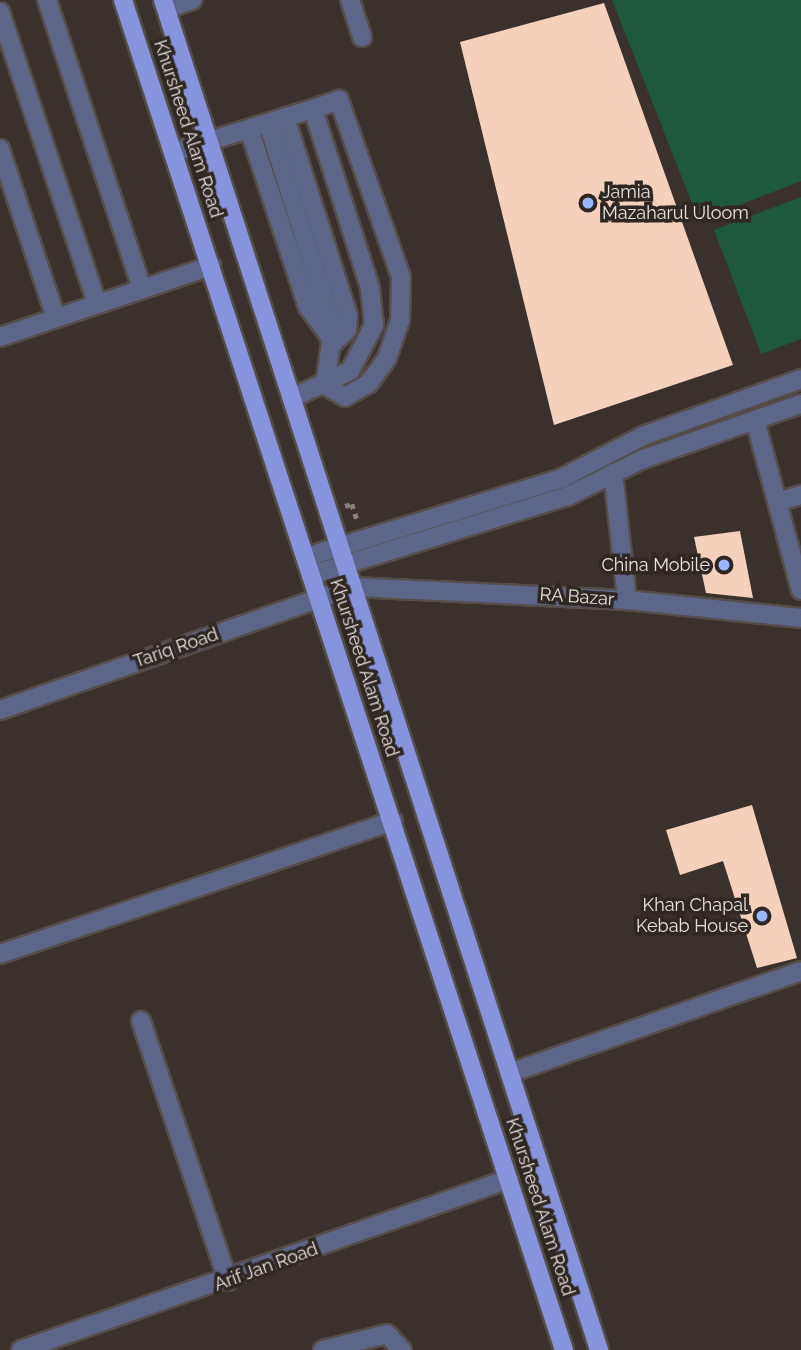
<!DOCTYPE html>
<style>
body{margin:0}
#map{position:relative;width:801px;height:1350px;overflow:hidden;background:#3a312c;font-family:Raleway,sans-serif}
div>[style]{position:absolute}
.green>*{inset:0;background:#1e583d}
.building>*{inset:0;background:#f5d1bb}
.path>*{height:4.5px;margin-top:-2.25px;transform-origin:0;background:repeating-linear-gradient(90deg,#89817d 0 5px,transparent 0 10px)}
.roads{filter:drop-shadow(2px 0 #564d49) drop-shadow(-2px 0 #564d49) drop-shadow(0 2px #564d49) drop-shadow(0 -2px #564d49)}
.minor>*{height:18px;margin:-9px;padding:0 9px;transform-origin:9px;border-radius:9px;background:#5d6588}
.major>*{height:18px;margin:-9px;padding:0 9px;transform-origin:9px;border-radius:9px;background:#8594dc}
.dots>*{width:19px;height:19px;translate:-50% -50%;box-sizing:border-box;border:4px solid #2f2722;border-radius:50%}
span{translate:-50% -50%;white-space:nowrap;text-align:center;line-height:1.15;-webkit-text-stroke:7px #2f2722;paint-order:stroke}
.street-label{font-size:18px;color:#e8e2df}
.poi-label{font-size:18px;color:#e8e2df}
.left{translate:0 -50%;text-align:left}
.right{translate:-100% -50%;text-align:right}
</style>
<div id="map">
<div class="green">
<div style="clip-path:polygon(612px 0,801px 0,801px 181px,699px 221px)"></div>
<div style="clip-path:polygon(801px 197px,801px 339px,761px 354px,714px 230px)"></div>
</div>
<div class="building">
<div style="clip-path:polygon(604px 3px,733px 365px,554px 425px,460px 42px)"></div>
<div style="clip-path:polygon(740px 531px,753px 598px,706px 593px,694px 537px)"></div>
<div style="clip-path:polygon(752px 805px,797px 958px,757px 968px,723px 861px,680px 875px,666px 830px)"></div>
</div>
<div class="path">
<div style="left:345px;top:506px;width:7px;rotate:-16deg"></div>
<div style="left:352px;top:504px;width:19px;rotate:72deg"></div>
</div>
<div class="roads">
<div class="minor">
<div style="left:47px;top:0;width:304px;rotate:71.8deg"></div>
<div style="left:350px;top:0;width:39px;rotate:72deg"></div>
<div style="left:166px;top:9px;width:28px;rotate:-19deg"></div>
<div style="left:0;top:12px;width:308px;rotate:71.6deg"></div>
<div style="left:285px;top:117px;width:209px;rotate:72.4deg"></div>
<div style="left:348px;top:316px;width:14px;rotate:94deg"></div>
<div style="left:347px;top:330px;width:18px;rotate:137deg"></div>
<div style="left:268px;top:123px;width:215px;rotate:72.4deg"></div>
<div style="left:333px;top:328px;width:58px;rotate:98deg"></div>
<div style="left:325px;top:385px;width:23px;rotate:31deg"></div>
<div style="left:345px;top:397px;width:28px;rotate:-30deg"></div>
<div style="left:369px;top:383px;width:31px;rotate:-54deg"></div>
<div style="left:387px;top:358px;width:39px;rotate:-71deg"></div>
<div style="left:400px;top:321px;width:44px;rotate:-88.7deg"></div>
<div style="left:401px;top:277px;width:188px;rotate:-109.3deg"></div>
<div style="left:339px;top:100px;width:28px;rotate:161deg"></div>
<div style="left:249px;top:129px;width:188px;rotate:71.7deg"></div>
<div style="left:308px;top:307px;width:44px;rotate:53.4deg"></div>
<div style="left:0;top:149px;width:178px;rotate:71.7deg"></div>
<div style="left:174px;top:152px;width:145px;rotate:-17.2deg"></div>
<div style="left:313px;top:109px;width:188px;rotate:72.3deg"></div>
<div style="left:370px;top:288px;width:37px;rotate:84deg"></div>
<div style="left:374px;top:325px;width:52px;rotate:117.6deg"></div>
<div style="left:350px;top:371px;width:62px;rotate:155.1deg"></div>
<div style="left:0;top:337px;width:223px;rotate:-18.6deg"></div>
<div style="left:755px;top:420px;width:176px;rotate:74.9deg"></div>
<div style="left:613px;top:473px;width:128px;rotate:83.7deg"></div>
<div style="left:781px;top:501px;width:21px;rotate:-17deg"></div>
<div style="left:306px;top:557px;width:268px;rotate:-17.1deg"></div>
<div style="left:562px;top:478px;width:91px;rotate:-27.4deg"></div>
<div style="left:643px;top:436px;width:168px;rotate:-19.8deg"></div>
<div style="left:311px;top:575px;width:269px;rotate:-17.1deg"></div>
<div style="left:568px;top:496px;width:84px;rotate:-26.3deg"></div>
<div style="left:643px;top:459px;width:167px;rotate:-19.2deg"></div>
<div style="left:0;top:710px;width:373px;rotate:-19.3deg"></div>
<div style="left:352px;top:587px;width:275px;rotate:2.7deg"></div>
<div style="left:627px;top:600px;width:175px;rotate:5.9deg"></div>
<div style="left:0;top:954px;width:415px;rotate:-18.7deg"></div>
<div style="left:141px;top:1021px;width:274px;rotate:71.5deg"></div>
<div style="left:510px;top:1073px;width:308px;rotate:-19.3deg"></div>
<div style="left:21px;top:1350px;width:517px;rotate:-19.31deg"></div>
<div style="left:323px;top:1350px;width:66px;rotate:-14deg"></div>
<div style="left:387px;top:1334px;width:22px;rotate:47deg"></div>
</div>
<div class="major">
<div style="left:123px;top:0;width:1420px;rotate:71.91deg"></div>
<div style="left:163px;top:0;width:1419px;rotate:72.1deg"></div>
</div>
</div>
<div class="dots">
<div style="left:588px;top:203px;background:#96b6fd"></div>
<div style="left:724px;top:565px;background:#96b6fd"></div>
<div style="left:762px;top:916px;background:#96b6fd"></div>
</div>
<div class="street-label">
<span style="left:188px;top:129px;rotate:72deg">Khursheed Alam Road</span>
<span style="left:577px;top:597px;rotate:4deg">RA Bazar</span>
<span style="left:176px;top:648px;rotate:-19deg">Tariq Road</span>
<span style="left:364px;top:668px;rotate:72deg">Khursheed Alam Road</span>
<span style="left:540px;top:1207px;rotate:72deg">Khursheed Alam Road</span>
<span style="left:266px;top:1267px;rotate:-20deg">Arif Jan Road</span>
</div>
<div class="poi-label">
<span class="left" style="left:602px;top:203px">Jamia<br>Mazaharul Uloom</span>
<span class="right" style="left:710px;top:565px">China Mobile</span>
<span class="right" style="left:748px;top:916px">Khan Chapal<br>Kebab House</span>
</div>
</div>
